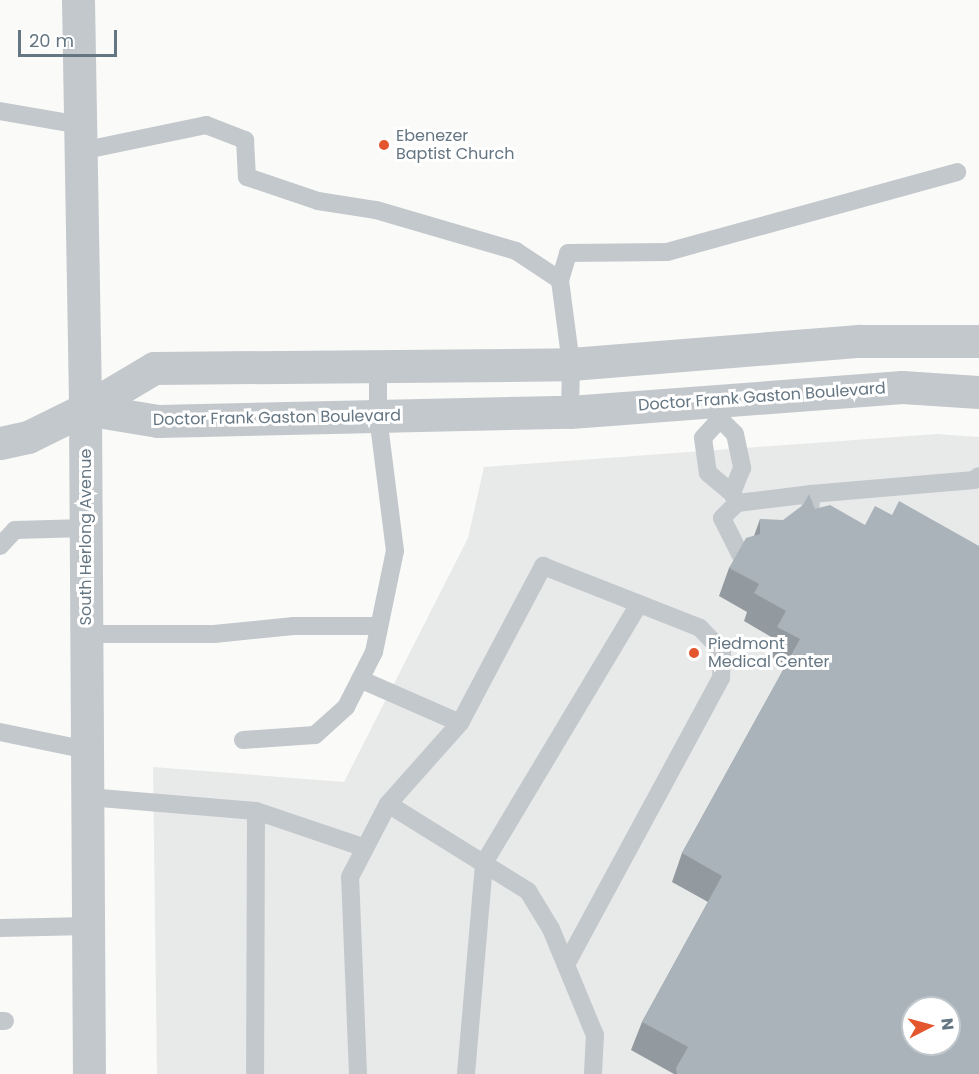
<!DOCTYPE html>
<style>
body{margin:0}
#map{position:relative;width:979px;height:1074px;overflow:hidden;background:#fafaf8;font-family:Poppins,sans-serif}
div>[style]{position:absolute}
.built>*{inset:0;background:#e8e9e9}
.service>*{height:18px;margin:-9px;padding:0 9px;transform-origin:9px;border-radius:9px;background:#c3c8cc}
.minor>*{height:33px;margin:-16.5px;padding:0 16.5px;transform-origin:16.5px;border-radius:16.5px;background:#c3c8cc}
.tertiary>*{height:33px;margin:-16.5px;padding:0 16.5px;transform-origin:16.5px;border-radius:16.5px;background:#c3c8cc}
.wall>*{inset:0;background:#929a9f}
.building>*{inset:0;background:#aab3b9}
.dots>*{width:16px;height:16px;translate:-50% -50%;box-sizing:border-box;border:3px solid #fff;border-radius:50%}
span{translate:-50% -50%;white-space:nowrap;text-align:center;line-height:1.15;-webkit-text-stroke:6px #fff;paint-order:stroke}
.poi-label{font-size:16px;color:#657683}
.left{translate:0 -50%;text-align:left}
.street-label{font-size:16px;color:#657683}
.north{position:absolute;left:901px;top:996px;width:60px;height:60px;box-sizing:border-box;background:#fff;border:2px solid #c1c8cd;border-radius:50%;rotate:84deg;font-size:16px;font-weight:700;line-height:24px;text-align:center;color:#657683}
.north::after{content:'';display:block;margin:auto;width:21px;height:27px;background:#e4572e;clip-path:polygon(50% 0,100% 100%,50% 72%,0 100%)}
.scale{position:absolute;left:18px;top:30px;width:99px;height:27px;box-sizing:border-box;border:3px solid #657683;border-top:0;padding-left:8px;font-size:18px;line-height:21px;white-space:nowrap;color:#657683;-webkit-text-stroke:4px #fff;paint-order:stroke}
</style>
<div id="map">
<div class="built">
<div style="clip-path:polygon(evenodd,937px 434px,979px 437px,979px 1074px,157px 1074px,153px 767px,344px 782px,468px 538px,484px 467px,937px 434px,913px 1008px,949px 1008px,949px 1044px,913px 1044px,913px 1008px)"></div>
</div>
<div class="service">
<div style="left:0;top:111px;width:81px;rotate:9.9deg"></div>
<div style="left:81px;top:151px;width:128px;rotate:-11.7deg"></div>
<div style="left:206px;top:125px;width:42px;rotate:21deg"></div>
<div style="left:245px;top:140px;width:37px;rotate:87deg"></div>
<div style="left:247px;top:177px;width:75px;rotate:18.7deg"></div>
<div style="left:318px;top:201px;width:59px;rotate:8.8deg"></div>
<div style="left:376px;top:210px;width:146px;rotate:16.3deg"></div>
<div style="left:516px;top:251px;width:53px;rotate:33.4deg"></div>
<div style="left:718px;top:407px;width:12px;rotate:81deg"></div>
<div style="left:720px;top:419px;width:21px;rotate:45deg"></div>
<div style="left:735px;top:434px;width:35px;rotate:78deg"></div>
<div style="left:742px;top:468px;width:27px;rotate:112deg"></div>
<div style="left:570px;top:412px;width:48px;rotate:-88.8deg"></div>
<div style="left:571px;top:364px;width:85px;rotate:-97.5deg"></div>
<div style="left:560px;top:280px;width:28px;rotate:-73deg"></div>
<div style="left:568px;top:253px;width:99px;rotate:-0.6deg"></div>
<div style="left:667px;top:252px;width:301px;rotate:-15.4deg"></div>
<div style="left:720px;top:419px;width:25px;rotate:132deg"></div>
<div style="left:703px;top:438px;width:35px;rotate:82deg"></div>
<div style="left:708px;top:473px;width:31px;rotate:40deg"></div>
<div style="left:732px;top:493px;width:11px;rotate:63deg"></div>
<div style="left:811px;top:494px;width:164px;rotate:-4.9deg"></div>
<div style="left:974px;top:480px;width:6px;rotate:-39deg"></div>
<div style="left:0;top:546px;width:22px;rotate:-47deg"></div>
<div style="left:15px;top:530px;width:71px;rotate:-1.6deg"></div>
<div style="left:741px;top:556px;width:42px;rotate:-116.6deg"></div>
<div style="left:722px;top:518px;width:21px;rotate:-45deg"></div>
<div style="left:737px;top:503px;width:75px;rotate:-6.9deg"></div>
<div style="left:811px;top:494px;width:29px;rotate:92deg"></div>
<div style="left:87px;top:634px;width:127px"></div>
<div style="left:214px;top:634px;width:80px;rotate:-5.7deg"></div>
<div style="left:294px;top:626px;width:85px"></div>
<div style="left:460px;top:723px;width:178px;rotate:-62.1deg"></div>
<div style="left:543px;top:566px;width:169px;rotate:21.5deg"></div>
<div style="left:700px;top:628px;width:32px;rotate:46deg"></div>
<div style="left:722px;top:651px;width:27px;rotate:92deg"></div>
<div style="left:721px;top:678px;width:326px;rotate:118.4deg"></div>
<div style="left:0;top:732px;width:89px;rotate:11.7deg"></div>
<div style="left:243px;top:740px;width:72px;rotate:-4deg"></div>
<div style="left:315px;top:735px;width:42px;rotate:-42.1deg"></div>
<div style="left:346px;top:707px;width:62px;rotate:-63deg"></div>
<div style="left:374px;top:652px;width:103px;rotate:-78.3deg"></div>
<div style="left:395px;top:551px;width:135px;rotate:-97.2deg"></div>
<div style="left:378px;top:417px;width:50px;rotate:-90deg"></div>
<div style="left:88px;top:797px;width:169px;rotate:4.8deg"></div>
<div style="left:256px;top:811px;width:263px;rotate:90.2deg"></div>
<div style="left:388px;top:804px;width:165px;rotate:31.9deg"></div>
<div style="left:528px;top:891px;width:44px;rotate:58.8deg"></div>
<div style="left:551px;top:929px;width:115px;rotate:67.5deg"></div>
<div style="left:595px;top:1035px;width:39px;rotate:93deg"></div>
<div style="left:256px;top:811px;width:115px;rotate:18.7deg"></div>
<div style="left:0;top:928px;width:88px;rotate:-1.3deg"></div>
<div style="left:0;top:1021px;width:5px"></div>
<div style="left:358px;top:1074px;width:197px;rotate:-92.3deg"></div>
<div style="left:350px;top:877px;width:82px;rotate:-62.5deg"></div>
<div style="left:388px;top:804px;width:108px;rotate:-48.4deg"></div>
<div style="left:460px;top:723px;width:109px;rotate:-156.3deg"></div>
<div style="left:466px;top:1074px;width:212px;rotate:-85.1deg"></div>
<div style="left:484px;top:863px;width:302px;rotate:-59.1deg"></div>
</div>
<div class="minor">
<div style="left:0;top:443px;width:29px;rotate:-12deg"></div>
<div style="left:28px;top:437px;width:64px;rotate:-26.2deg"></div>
</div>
<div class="tertiary">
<div style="left:78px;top:0;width:409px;rotate:89deg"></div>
<div style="left:85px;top:409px;width:665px;rotate:89.66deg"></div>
<div style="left:85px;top:409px;width:80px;rotate:-30.7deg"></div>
<div style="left:154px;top:368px;width:417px;rotate:-0.5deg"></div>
<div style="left:571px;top:364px;width:289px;rotate:-4.6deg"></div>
<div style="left:859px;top:341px;width:120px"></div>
<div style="left:85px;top:409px;width:74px;rotate:9.3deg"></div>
<div style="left:158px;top:421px;width:412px;rotate:-1.3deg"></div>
<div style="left:570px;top:412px;width:333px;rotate:-4.3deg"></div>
<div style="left:902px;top:387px;width:77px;rotate:3.7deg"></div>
</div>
<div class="wall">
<div style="clip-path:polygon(760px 519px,979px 1074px,674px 1074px,631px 1050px,642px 1022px,708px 902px,672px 882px,682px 853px,786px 665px,767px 655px,773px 638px,744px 621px,747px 612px,719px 596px,729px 568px,754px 536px)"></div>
</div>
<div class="building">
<div style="clip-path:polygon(evenodd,809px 494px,815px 509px,830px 505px,865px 525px,875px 506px,892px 515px,899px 501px,979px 546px,979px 1074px,677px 1074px,676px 1068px,688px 1047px,642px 1022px,722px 876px,682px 853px,800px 639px,777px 627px,786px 611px,754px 593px,759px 584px,729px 568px,746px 538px,760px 534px,760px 519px,783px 520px,803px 505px,809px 494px,913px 1008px,949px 1008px,949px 1044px,913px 1044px,913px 1008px)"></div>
</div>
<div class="dots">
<div style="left:384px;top:145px;background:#e4572e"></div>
<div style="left:694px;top:653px;background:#e4572e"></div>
</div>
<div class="poi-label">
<span class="left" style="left:396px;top:145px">Ebenezer<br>Baptist Church</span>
<span class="left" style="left:708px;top:653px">Piedmont<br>Medical Center</span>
</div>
<div class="street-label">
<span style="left:762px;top:397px;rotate:-4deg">Doctor Frank Gaston Boulevard</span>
<span style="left:277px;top:418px;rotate:-1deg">Doctor Frank Gaston Boulevard</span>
<span style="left:86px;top:537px;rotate:-90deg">South Herlong Avenue</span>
</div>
<div class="north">N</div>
<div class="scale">20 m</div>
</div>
